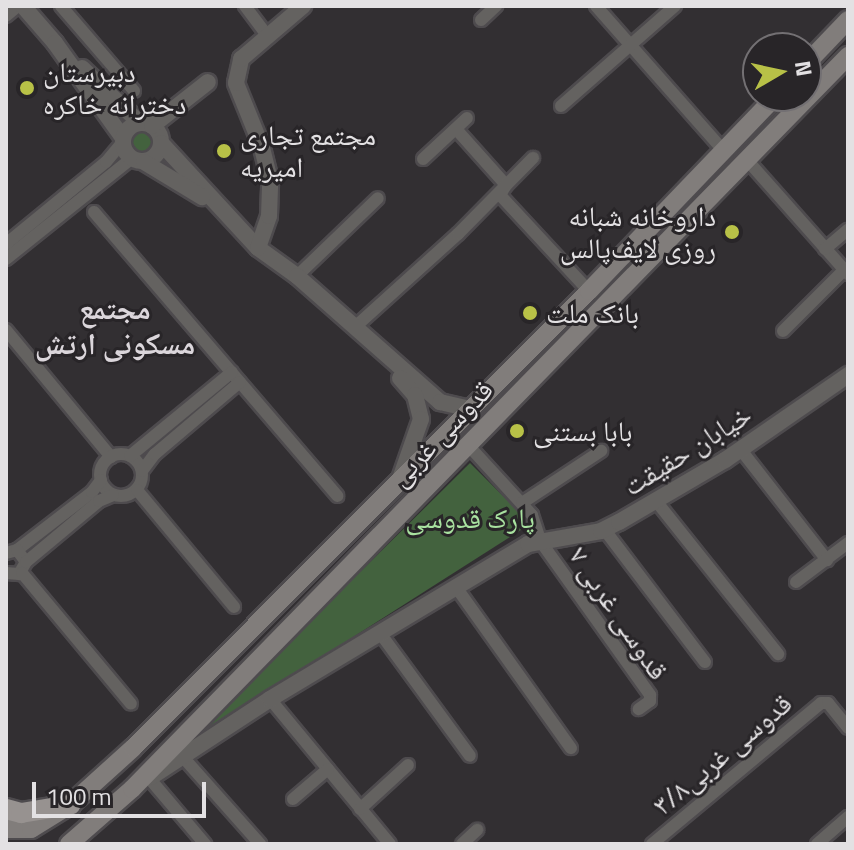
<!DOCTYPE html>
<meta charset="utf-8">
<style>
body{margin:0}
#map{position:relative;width:854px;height:850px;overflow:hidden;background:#322f32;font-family:"Titillium Web","Noto Naskh Arabic",sans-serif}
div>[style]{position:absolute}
.green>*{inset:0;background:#43623e}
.round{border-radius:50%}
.roads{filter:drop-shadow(2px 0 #4e4b4e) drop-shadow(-2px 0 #4e4b4e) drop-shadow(0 2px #4e4b4e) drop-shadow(0 -2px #4e4b4e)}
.minor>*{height:12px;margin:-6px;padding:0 6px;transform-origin:6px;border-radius:6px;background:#646260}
.minor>.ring{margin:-6px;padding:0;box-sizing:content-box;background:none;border:12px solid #646260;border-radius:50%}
.tertiary>*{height:16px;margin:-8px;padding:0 8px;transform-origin:8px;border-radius:8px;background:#646260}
.tertiary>.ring{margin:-8px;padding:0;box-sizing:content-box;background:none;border:16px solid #646260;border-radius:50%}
.secondary>*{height:18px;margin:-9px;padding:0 9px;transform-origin:9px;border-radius:9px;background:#817d7b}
.primary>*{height:20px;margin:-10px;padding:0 10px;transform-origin:10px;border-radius:10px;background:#979290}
.dots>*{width:22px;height:22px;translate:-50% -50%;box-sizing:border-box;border:4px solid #282528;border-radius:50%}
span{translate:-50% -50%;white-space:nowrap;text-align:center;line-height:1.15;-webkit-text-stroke:6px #282528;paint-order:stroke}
.poi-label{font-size:28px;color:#e3e1e3}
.left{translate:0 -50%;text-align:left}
.right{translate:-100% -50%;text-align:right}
.street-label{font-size:28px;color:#e3e1e3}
.park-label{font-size:28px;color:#a9e2a0}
.neighbourhood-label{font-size:30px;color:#dbd6db;font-weight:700}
.frame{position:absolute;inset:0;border:8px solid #e3e1e3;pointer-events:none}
.north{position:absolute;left:742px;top:32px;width:80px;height:80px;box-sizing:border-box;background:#282528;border:2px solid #737073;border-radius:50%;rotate:81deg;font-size:22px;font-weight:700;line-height:32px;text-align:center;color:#e3e1e3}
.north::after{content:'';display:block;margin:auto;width:28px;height:36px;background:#b8c147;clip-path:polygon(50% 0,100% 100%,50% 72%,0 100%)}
.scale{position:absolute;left:32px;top:782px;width:174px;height:36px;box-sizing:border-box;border:4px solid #e3e1e3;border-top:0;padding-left:10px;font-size:24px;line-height:28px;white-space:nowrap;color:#e3e1e3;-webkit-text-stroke:6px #282528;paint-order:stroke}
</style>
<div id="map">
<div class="green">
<div class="round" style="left:130px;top:131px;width:24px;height:24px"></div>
<div style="clip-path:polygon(470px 463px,527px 520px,524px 528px,206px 731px,213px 718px)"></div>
</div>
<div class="roads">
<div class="minor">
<div style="left:61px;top:6px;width:112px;rotate:49.3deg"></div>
<div style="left:245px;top:6px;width:38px;rotate:53deg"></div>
<div style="left:596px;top:6px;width:193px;rotate:48.6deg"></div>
<div style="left:6px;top:16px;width:16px;rotate:-40deg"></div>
<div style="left:481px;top:20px;width:21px;rotate:-43deg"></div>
<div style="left:561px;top:106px;width:152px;rotate:-41.3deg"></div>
<div style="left:456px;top:129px;width:75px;rotate:48.2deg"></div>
<div style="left:506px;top:185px;width:12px;rotate:121deg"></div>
<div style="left:500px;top:195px;width:131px;rotate:47.2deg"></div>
<div style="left:423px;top:159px;width:60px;rotate:-43deg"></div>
<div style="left:748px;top:161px;width:151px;rotate:48.5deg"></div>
<div style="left:94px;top:212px;width:374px;rotate:49.4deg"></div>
<div style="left:6px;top:244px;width:129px;rotate:-39.4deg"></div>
<div style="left:106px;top:162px;width:25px;rotate:-50deg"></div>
<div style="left:825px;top:249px;width:30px;rotate:-40deg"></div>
<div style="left:6px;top:259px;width:160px;rotate:-38.7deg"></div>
<div style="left:297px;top:276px;width:112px;rotate:-43.9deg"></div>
<div style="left:355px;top:327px;width:139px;rotate:-42.1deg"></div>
<div style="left:458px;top:234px;width:107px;rotate:-45.4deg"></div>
<div style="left:6px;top:330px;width:165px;rotate:50.4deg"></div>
<div style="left:783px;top:331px;width:86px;rotate:-45deg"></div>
<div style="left:468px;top:445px;width:95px;rotate:47.6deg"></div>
<div style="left:532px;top:515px;width:28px;rotate:72deg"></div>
<div style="left:541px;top:542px;width:188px;rotate:54.5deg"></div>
<div style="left:650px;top:695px;width:6px;rotate:90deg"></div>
<div style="left:650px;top:701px;width:14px;rotate:144deg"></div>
<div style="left:741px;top:450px;width:140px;rotate:52deg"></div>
<div class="ring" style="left:100px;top:454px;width:30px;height:30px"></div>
<div style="left:130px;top:456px;width:132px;rotate:-39.5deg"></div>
<div style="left:142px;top:471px;width:21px;rotate:-53deg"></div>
<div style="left:155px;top:454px;width:111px;rotate:-40.3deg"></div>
<div style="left:137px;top:490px;width:152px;rotate:50.3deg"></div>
<div style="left:656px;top:501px;width:196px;rotate:51.4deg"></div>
<div style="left:522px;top:503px;width:95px;rotate:-33.4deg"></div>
<div style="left:604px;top:529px;width:167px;rotate:52.8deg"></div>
<div style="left:17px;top:550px;width:95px;rotate:-37.7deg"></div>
<div style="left:92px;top:492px;width:15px;rotate:-53deg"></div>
<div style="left:6px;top:553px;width:11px;rotate:-15deg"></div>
<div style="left:17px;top:550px;width:15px;rotate:53deg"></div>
<div style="left:26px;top:562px;width:14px;rotate:120deg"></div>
<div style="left:19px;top:574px;width:13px;rotate:-176deg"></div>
<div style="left:26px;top:562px;width:95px;rotate:-39.9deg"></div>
<div style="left:99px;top:501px;width:15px;rotate:-23deg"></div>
<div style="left:22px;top:573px;width:170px;rotate:50.2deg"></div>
<div style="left:796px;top:582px;width:65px;rotate:-36.9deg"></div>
<div style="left:456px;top:587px;width:198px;rotate:54.5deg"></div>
<div style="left:380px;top:633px;width:152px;rotate:53.8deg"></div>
<div style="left:270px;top:699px;width:188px;rotate:50.4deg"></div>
<div style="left:182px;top:756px;width:118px;rotate:48.4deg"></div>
<div style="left:149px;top:778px;width:87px;rotate:49.7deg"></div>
<div style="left:293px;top:799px;width:46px;rotate:-40.6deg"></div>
<div style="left:360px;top:809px;width:65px;rotate:-42.5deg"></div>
<div style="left:462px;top:844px;width:21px;rotate:-43deg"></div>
<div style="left:652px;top:844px;width:220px;rotate:-39.8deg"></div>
<div style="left:821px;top:703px;width:7px"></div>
<div style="left:828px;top:703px;width:32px;rotate:51deg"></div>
<div style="left:817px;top:844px;width:41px;rotate:-41.1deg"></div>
</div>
<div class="tertiary">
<div style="left:23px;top:6px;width:49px;rotate:49.1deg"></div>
<div style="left:55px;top:43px;width:117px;rotate:54.4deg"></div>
<div style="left:82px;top:68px;width:80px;rotate:43.5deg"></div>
<div class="ring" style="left:123px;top:123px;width:22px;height:22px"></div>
<div style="left:152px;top:126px;width:71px;rotate:-38.2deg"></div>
<div style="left:161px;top:143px;width:143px;rotate:47.3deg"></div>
<div style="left:258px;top:248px;width:48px;rotate:35.7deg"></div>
<div style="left:297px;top:276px;width:191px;rotate:41.4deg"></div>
<div style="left:440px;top:402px;width:31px;rotate:13deg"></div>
<div style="left:144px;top:162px;width:68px;rotate:31.1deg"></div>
<div style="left:258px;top:248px;width:34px;rotate:-71deg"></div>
<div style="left:269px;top:216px;width:36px;rotate:-88deg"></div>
<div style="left:270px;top:180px;width:36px;rotate:-104deg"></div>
<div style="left:261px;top:145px;width:67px;rotate:-112deg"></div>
<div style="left:236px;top:83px;width:25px;rotate:-78deg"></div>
<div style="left:241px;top:59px;width:82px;rotate:-40.5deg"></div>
<div style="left:400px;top:378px;width:23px;rotate:49deg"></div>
<div style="left:415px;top:395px;width:25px;rotate:76deg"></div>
<div style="left:421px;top:419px;width:64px;rotate:109.3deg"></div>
<div style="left:151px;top:777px;width:142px;rotate:-33.2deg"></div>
<div style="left:270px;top:699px;width:301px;rotate:-31deg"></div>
<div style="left:528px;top:544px;width:74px;rotate:-10.1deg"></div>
<div style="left:601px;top:531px;width:20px;rotate:-27deg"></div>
<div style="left:619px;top:522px;width:123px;rotate:-30.3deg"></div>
<div style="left:725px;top:460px;width:150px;rotate:-34.6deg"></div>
</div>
<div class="secondary">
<div style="left:806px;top:64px;width:61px;rotate:-46.3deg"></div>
<div style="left:6px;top:829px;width:25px"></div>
<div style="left:31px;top:829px;width:46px;rotate:-31.6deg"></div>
<div style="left:70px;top:805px;width:85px;rotate:-42.1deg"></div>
<div style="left:133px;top:748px;width:646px;rotate:-45.06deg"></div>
<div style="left:589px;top:291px;width:270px;rotate:-46.2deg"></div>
<div style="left:69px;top:844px;width:84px;rotate:-41.1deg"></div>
<div style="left:132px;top:789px;width:1025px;rotate:-45.67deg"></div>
</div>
<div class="primary">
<div style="left:6px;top:809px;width:16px;rotate:15deg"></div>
<div style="left:21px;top:813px;width:50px;rotate:-9.3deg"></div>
</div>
</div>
<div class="dots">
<div style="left:27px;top:88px;background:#b8c147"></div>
<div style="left:224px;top:151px;background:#b8c147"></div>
<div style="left:732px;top:232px;background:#b8c147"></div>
<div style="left:530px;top:313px;background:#b8c147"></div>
<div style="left:517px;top:431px;background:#b8c147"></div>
</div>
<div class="poi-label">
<span class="left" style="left:43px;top:88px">دبیرستان<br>دخترانه خاکره</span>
<span class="left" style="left:240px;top:151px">مجتمع تجاری<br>امیریه</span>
<span class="right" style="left:716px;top:232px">داروخانه شبانه<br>روزی لایف‌پالس</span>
<span class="left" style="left:546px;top:313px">بانک ملت</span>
<span class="left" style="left:533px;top:431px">بابا بستنی</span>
</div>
<div class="street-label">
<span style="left:441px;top:433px;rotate:-46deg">قدوسی غربی</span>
<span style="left:687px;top:450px;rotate:-32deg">خیابان حقیقت</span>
<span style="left:619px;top:613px;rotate:56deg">۷ قدوسی غربی</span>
<span style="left:722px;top:754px;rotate:-40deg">قدوسی غربی۳/۸</span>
</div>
<div class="park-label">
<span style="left:470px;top:518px">پارک قدوسی</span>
</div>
<div class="neighbourhood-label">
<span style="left:115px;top:325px">مجتمع<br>مسکونی ارتش</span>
</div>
<div class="frame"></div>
<div class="north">N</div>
<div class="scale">100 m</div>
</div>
